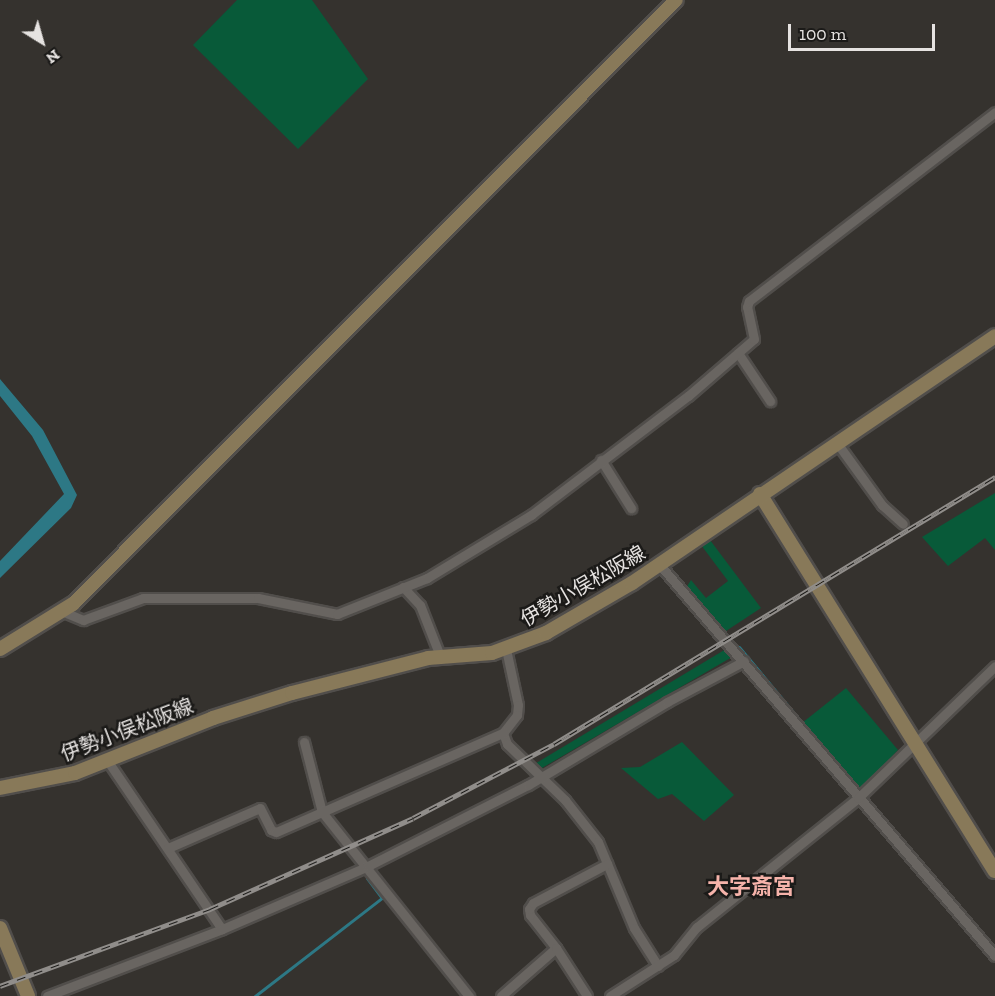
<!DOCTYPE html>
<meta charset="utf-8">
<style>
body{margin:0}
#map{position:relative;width:995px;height:996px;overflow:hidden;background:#35322e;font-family:"Zilla Slab","Noto Sans JP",serif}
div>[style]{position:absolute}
.green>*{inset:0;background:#085a39}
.water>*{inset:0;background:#2d7885}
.stream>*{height:3px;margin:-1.5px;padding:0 1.5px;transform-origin:1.5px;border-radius:1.5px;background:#2d7885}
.roads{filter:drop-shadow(2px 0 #514e4b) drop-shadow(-2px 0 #514e4b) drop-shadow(0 2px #514e4b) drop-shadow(0 -2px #514e4b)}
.street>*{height:9px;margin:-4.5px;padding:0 4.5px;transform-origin:4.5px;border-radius:4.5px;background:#696561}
.secondary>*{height:14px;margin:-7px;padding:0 7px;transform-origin:7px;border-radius:7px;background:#887959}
.rail>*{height:5px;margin-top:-2.5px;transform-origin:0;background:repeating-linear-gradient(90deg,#1b1a18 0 9px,#908d8a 0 18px);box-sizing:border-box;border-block:2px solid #908d8a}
span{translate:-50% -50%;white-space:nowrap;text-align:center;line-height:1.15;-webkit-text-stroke:5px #1b1a18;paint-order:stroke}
.street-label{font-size:20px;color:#e6e3e1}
.quarter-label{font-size:22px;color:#f6b3aa;font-weight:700}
.north{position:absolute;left:12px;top:12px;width:60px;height:60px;-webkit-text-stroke:4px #1b1a18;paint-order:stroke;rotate:143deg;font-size:16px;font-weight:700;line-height:24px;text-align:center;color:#e6e3e1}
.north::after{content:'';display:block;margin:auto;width:21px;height:27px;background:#e6e3e1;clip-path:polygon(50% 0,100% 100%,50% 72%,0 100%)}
.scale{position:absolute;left:788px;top:24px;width:147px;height:27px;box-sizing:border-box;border:3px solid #e6e3e1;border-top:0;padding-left:8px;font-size:18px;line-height:21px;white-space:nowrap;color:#e6e3e1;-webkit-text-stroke:4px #1b1a18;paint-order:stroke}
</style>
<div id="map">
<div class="green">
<div style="clip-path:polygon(237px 0,312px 0,368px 79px,298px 149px,193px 45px)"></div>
<div style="clip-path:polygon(995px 493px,995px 550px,985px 538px,948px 566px,922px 537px)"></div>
<div style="clip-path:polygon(707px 536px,761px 608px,726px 631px,686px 588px,691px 580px,706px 598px,728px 581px,701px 545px)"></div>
<div style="clip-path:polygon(726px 649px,732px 657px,542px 768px,533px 765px)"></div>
<div style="clip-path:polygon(846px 688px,898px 750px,859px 792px,802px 723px)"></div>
<div style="clip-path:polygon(682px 742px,734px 795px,704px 821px,672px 794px,658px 799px,621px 768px,640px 767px)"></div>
</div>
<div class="water">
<div style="clip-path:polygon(0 379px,43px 430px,77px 495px,71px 508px,0 578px,0 561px,64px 494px,32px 436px,0 396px)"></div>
</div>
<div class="stream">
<div style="left:739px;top:647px;width:94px;rotate:50.2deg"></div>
<div style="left:255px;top:996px;width:160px;rotate:-37.7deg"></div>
<div style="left:382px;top:898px;width:25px;rotate:-127deg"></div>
</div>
<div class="roads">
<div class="street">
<div style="left:738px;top:353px;width:58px;rotate:56.3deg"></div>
<div style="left:837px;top:443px;width:77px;rotate:54deg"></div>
<div style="left:882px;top:505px;width:28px;rotate:42deg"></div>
<div style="left:601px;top:460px;width:57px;rotate:58deg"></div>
<div style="left:659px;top:564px;width:516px;rotate:49.4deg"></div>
<div style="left:403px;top:587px;width:25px;rotate:47deg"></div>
<div style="left:420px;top:605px;width:55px;rotate:68.6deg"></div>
<div style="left:64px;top:612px;width:21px;rotate:23deg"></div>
<div style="left:83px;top:620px;width:64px;rotate:-20.1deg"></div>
<div style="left:143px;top:598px;width:115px"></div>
<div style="left:258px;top:598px;width:81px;rotate:11.4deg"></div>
<div style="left:337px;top:614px;width:97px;rotate:-21.8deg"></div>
<div style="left:427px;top:578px;width:122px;rotate:-31.2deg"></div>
<div style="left:531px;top:515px;width:197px;rotate:-37.2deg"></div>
<div style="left:688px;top:396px;width:87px;rotate:-40.8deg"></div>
<div style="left:754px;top:339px;width:33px;rotate:-102deg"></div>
<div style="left:747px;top:307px;width:6px;rotate:-72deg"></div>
<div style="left:749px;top:301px;width:310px;rotate:-37.5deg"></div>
<div style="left:506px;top:649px;width:57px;rotate:77.9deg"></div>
<div style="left:518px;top:705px;width:10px;rotate:96deg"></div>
<div style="left:517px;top:715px;width:23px;rotate:128deg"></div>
<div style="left:503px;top:733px;width:12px;rotate:70deg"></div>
<div style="left:507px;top:744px;width:81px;rotate:44deg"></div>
<div style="left:565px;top:800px;width:53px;rotate:51.8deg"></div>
<div style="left:598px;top:842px;width:93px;rotate:67.3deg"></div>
<div style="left:634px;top:928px;width:45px;rotate:57.7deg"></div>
<div style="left:304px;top:742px;width:72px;rotate:75.6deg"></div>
<div style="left:322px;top:812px;width:236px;rotate:51.4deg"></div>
<div style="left:107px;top:760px;width:204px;rotate:55.8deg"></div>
<div style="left:168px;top:848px;width:100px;rotate:-23.5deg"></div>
<div style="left:260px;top:808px;width:25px;rotate:63deg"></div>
<div style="left:271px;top:830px;width:5px;rotate:22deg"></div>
<div style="left:276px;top:832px;width:248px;rotate:-23.6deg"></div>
<div style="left:556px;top:948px;width:42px;rotate:-128.2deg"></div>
<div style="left:530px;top:915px;width:6px;rotate:-99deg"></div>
<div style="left:529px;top:909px;width:7px;rotate:-56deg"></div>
<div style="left:533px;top:903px;width:84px;rotate:-27.8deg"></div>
<div style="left:47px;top:996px;width:187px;rotate:-20.9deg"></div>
<div style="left:222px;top:929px;width:159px;rotate:-23.3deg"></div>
<div style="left:368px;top:866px;width:179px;rotate:-26.9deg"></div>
<div style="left:528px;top:785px;width:162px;rotate:-30.8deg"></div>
<div style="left:667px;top:702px;width:87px;rotate:-28deg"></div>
<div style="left:501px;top:996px;width:73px;rotate:-41.1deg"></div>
<div style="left:556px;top:948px;width:57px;rotate:57.1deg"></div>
<div style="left:610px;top:996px;width:76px;rotate:-32.6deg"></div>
<div style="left:674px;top:955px;width:36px;rotate:-51deg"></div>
<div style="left:697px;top:927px;width:206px;rotate:-38.7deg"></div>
<div style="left:858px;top:798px;width:190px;rotate:-43.9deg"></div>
</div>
<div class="secondary">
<div style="left:760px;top:494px;width:444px;rotate:58.1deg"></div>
<div style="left:0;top:649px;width:86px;rotate:-31.7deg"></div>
<div style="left:73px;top:604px;width:853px;rotate:-45.05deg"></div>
<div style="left:0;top:788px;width:76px;rotate:-11.3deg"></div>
<div style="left:75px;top:773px;width:149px;rotate:-21.7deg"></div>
<div style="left:213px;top:718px;width:83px;rotate:-17.6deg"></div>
<div style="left:292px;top:693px;width:140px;rotate:-14.4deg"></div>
<div style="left:428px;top:658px;width:64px;rotate:-4.5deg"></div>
<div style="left:492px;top:653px;width:58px;rotate:-20.3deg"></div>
<div style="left:546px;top:633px;width:99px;rotate:-30.2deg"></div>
<div style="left:632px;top:583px;width:439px;rotate:-34.2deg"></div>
<div style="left:0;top:928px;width:74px;rotate:67.6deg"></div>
</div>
</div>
<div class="rail">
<div style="left:0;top:986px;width:224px;rotate:-20.1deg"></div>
<div style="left:210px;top:909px;width:222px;rotate:-24.1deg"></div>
<div style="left:413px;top:818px;width:159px;rotate:-27.7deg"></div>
<div style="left:554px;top:744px;width:516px;rotate:-31.19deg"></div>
</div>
<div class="street-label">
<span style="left:583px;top:586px;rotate:-30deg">伊勢小俣松阪線</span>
<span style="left:127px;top:730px;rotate:-21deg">伊勢小俣松阪線</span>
</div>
<div class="quarter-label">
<span style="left:751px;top:887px">大字斎宮</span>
</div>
<div class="north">N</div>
<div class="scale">100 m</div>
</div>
